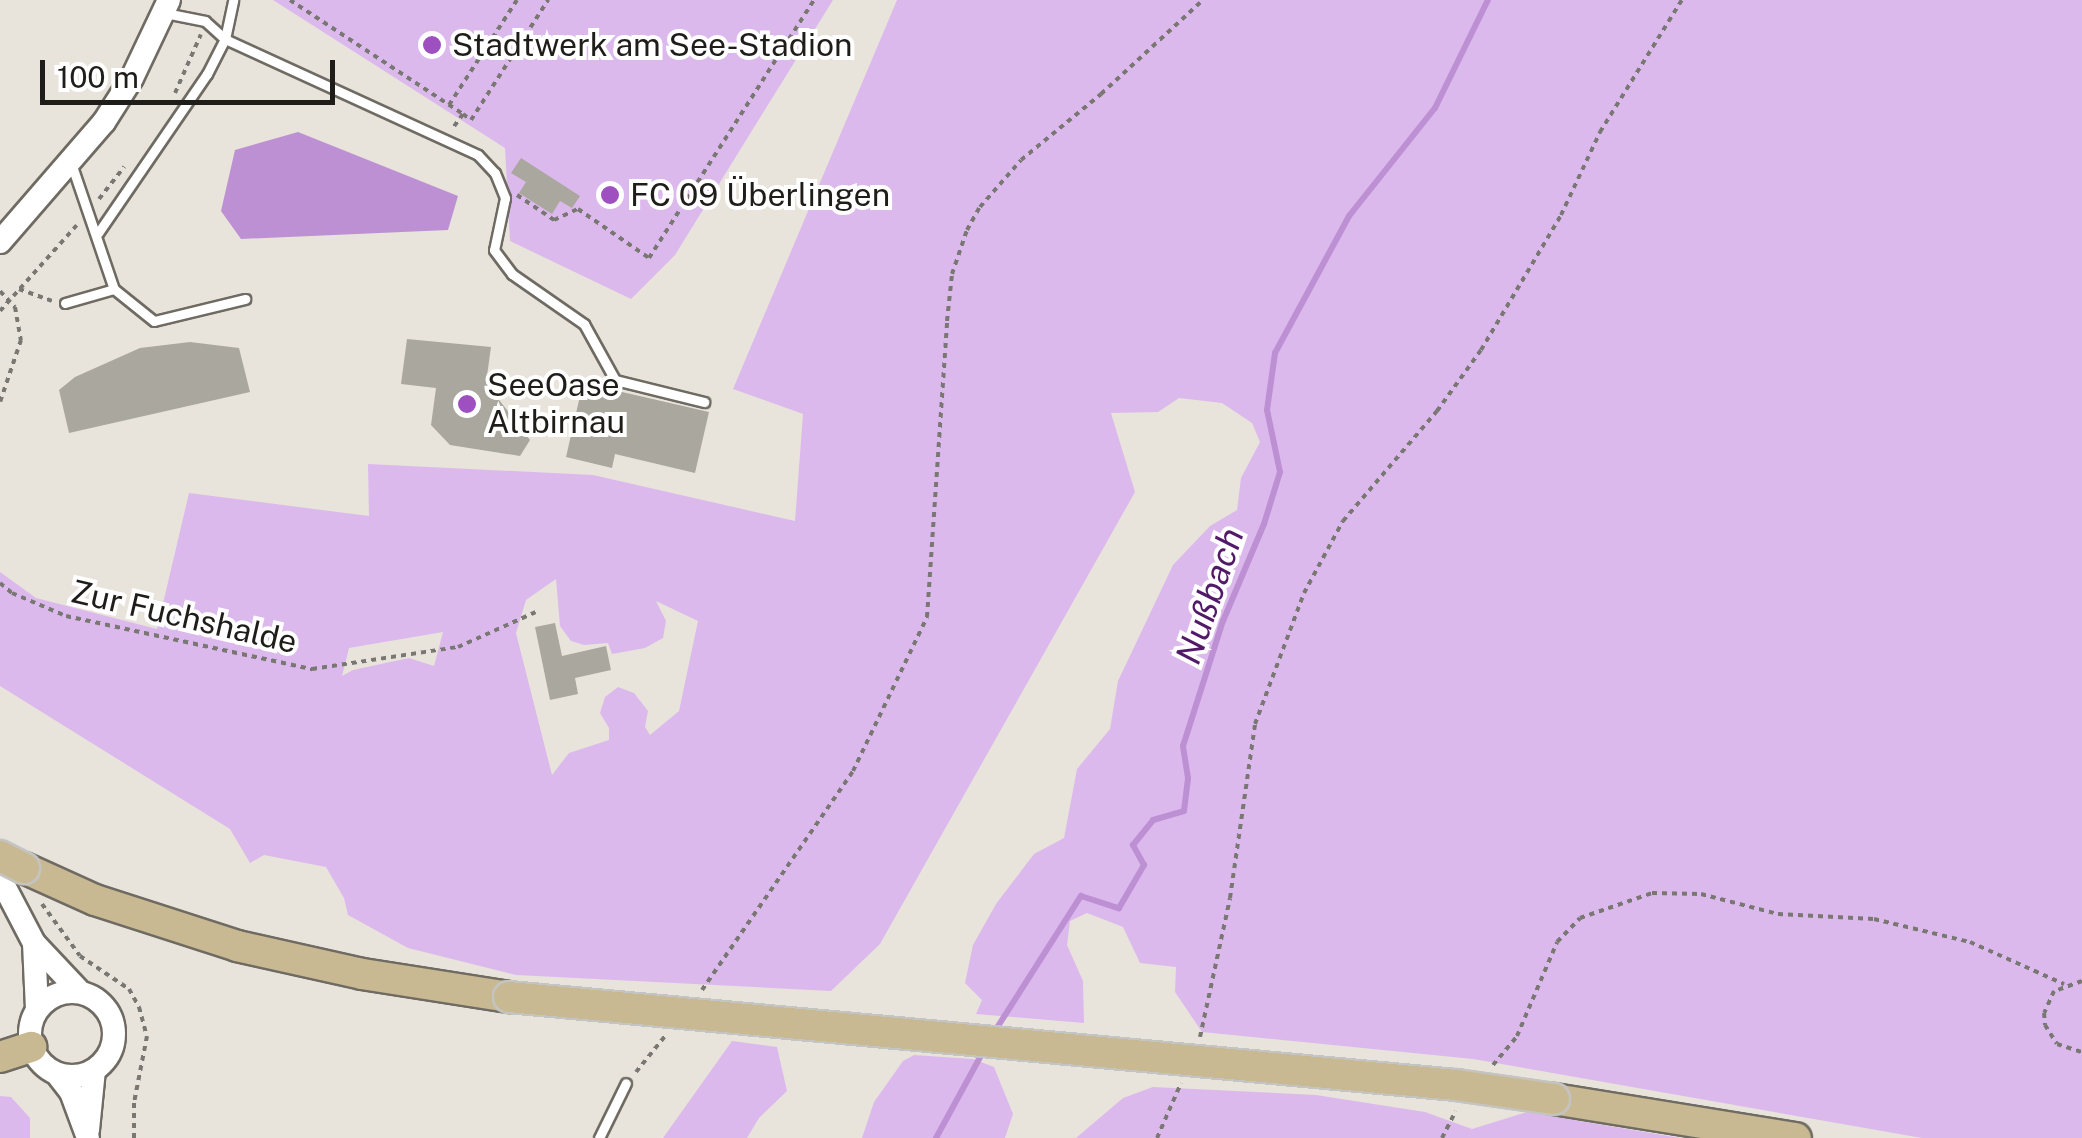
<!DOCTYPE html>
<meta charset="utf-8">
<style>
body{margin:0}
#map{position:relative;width:2082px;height:1138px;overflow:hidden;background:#e8e4db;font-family:"Public Sans",sans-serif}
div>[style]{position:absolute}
.green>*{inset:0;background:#dcb9ed}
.water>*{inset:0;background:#bd90d3}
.stream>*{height:6px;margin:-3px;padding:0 3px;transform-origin:3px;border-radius:3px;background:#bd90d3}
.building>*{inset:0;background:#aaa79e}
.path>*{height:4px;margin-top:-2px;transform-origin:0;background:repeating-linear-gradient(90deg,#797771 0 5px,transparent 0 10px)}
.roads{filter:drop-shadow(2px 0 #6f6b63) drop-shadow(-2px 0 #6f6b63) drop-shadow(0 2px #6f6b63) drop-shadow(0 -2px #6f6b63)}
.service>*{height:9px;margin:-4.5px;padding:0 4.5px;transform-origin:4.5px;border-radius:4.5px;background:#fff}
.tertiary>*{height:22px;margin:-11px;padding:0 11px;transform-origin:11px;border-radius:11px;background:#fff}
.tertiary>.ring{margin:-11px;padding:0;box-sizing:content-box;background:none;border:22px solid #fff;border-radius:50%}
.primary>*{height:30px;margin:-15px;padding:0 15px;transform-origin:15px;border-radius:15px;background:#c9b992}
.bridges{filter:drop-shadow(2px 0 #c4c4c3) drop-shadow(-2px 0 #c4c4c3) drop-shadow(0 2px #c4c4c3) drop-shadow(0 -2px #c4c4c3)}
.primary-bridge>*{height:30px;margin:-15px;padding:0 15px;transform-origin:15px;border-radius:15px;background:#c9b992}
.dots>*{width:28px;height:28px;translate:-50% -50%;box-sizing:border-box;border:5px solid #fff;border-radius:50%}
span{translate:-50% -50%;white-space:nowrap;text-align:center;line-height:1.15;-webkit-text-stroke:8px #fff;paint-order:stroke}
.poi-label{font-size:32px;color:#1e1d19}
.left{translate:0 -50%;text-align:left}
.street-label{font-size:32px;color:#1e1d19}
.water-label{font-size:35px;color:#521968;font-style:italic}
.scale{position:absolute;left:40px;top:60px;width:295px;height:45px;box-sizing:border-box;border:5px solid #1e1d19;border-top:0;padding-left:12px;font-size:30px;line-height:35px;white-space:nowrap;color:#1e1d19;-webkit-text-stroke:8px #fff;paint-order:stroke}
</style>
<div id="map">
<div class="green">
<div style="clip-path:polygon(273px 0,833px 0,675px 255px,631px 299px,510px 241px,505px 148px)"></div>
<div style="clip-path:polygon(evenodd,897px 0,2082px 0,2082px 1138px,1922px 1138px,1473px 1059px,1202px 1032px,1175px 992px,1176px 967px,1140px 963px,1123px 927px,1087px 913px,1070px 921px,1067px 945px,1083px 981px,1084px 1023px,976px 1014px,982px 1000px,965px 983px,973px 945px,996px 904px,1034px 854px,1064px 838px,1077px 769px,1110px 729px,1118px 681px,1173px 565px,1210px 526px,1237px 510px,1241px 478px,1260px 442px,1252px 423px,1222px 403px,1179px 398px,1158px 412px,1111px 413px,1135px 492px,880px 944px,831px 991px,516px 975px,408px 948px,348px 915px,344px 898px,326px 867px,264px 855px,250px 863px,230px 829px,0 686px,0 572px,36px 598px,157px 629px,189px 493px,369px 516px,368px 464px,593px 475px,795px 521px,803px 414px,733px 389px,897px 0,556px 579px,560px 626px,571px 641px,584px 645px,608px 643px,612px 654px,645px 648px,663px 638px,666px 621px,656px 601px,698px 621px,679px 711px,650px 735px,645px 727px,648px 711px,634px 693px,618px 687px,605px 697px,600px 713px,609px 728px,609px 740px,569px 753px,552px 775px,516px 633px,526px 600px,556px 579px,897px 0,443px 632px,434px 666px,409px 658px,353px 670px,342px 676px,349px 648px,443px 632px)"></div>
<div style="clip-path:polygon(732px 1041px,777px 1047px,787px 1091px,759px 1118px,747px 1138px,663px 1138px)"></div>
<div style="clip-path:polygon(914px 1055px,973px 1059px,994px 1067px,1013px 1114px,1005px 1138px,862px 1138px,874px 1102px,903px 1061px)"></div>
<div style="clip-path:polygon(1153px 1087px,1316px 1095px,1425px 1112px,1472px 1129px,1527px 1112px,1680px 1138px,1076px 1138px,1123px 1098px)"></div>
<div style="clip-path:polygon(0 1096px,11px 1097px,30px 1118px,30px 1138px,0 1138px)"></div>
</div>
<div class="water">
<div style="clip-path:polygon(298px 132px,458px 196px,448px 230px,241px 239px,221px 211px,235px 150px)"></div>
</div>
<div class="stream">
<div style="left:993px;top:1034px;width:164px;rotate:-57.5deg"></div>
<div style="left:1081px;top:896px;width:40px;rotate:18deg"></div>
<div style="left:1119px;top:908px;width:50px;rotate:-59.8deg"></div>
<div style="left:1144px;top:865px;width:23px;rotate:-119deg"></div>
<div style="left:1133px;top:845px;width:32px;rotate:-51deg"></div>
<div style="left:1153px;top:820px;width:32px;rotate:-16deg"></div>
<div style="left:1184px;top:811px;width:33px;rotate:-83deg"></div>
<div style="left:1188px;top:778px;width:32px;rotate:-99deg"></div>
<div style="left:1183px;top:746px;width:131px;rotate:-72.3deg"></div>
<div style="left:1223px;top:621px;width:105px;rotate:-67.1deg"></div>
<div style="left:1264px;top:524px;width:54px;rotate:-72.9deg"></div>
<div style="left:1280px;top:472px;width:63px;rotate:-101.8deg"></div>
<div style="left:1267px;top:410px;width:58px;rotate:-82deg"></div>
<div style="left:1275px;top:353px;width:156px;rotate:-61.6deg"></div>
<div style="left:1349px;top:216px;width:138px;rotate:-51.5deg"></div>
<div style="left:1435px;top:108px;width:120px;rotate:-63.9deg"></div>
<div style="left:936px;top:1138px;width:100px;rotate:-61.4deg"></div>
</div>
<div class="building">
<div style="clip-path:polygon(521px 158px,580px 196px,572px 208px,560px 201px,552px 214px,519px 193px,526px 182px,511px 173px)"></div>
<div style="clip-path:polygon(407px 339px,491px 347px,486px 383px,530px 440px,520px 456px,450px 445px,431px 425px,436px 388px,401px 384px)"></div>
<div style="clip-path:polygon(190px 342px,239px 348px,250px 392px,69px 433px,59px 390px,75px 377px,140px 348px)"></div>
<div style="clip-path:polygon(583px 383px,709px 412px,695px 473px,615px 454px,612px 468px,566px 457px)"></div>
<div style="clip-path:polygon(555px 623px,562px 656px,606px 646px,611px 670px,575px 678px,578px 694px,550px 700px,535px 627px)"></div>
</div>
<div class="path">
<div style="left:290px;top:0;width:207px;rotate:33.4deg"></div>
<div style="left:463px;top:114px;width:19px;rotate:126deg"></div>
<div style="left:175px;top:93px;width:64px;rotate:-66.2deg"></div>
<div style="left:449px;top:105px;width:125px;rotate:-57.1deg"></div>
<div style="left:463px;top:114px;width:10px;rotate:37deg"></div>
<div style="left:471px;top:120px;width:143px;rotate:-57.3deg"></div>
<div style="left:517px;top:195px;width:45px;rotate:34deg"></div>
<div style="left:554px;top:220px;width:26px;rotate:-25deg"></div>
<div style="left:578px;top:209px;width:86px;rotate:34.6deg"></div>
<div style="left:649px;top:258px;width:306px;rotate:-57.4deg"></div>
<div style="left:99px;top:199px;width:41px;rotate:-52deg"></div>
<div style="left:19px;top:289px;width:35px;rotate:20deg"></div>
<div style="left:0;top:291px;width:22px;rotate:47deg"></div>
<div style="left:15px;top:307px;width:34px;rotate:80deg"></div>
<div style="left:21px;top:340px;width:65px;rotate:108.7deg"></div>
<div style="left:0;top:311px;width:115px;rotate:-48.2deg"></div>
<div style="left:0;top:583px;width:16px;rotate:40deg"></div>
<div style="left:12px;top:593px;width:59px;rotate:23.1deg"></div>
<div style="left:66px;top:616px;width:252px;rotate:12.2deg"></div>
<div style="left:312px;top:669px;width:148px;rotate:-8.6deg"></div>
<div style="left:458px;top:647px;width:85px;rotate:-24.2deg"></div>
<div style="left:42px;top:904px;width:64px;rotate:53.8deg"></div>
<div style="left:80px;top:956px;width:59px;rotate:34deg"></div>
<div style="left:129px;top:989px;width:21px;rotate:61deg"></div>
<div style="left:139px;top:1007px;width:30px;rotate:75deg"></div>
<div style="left:147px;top:1036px;width:68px;rotate:101deg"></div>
<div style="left:134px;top:1103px;width:35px;rotate:90deg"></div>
<div style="left:2082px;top:981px;width:30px;rotate:160deg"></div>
<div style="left:2054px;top:991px;width:24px;rotate:114deg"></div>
<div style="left:2044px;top:1013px;width:12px;rotate:85deg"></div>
<div style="left:2045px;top:1025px;width:22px;rotate:58deg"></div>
<div style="left:2057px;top:1044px;width:26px;rotate:18deg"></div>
<div style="left:702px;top:990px;width:266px;rotate:-55.4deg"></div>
<div style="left:853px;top:771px;width:171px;rotate:-64.3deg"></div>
<div style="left:927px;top:617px;width:297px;rotate:-86.1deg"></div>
<div style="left:947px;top:321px;width:47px;rotate:-83.9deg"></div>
<div style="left:952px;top:274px;width:46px;rotate:-71.2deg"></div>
<div style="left:967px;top:230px;width:26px;rotate:-61deg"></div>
<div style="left:980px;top:207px;width:62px;rotate:-48.9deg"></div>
<div style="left:1021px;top:160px;width:104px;rotate:-39.5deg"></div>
<div style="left:1101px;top:94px;width:139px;rotate:-42.7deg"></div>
<div style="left:1200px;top:1037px;width:142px;rotate:-77.8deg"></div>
<div style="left:1230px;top:898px;width:176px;rotate:-81.8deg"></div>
<div style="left:1255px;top:724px;width:140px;rotate:-69.5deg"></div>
<div style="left:1304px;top:593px;width:82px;rotate:-61.6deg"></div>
<div style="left:1343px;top:521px;width:145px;rotate:-49.5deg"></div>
<div style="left:1437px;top:411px;width:75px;rotate:-54.2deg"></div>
<div style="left:1481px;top:350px;width:157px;rotate:-59.3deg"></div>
<div style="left:1561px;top:215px;width:92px;rotate:-64.8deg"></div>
<div style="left:1600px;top:132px;width:155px;rotate:-58.2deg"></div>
<div style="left:1493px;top:1065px;width:38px;rotate:-50deg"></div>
<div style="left:1517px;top:1036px;width:102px;rotate:-66.9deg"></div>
<div style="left:1557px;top:942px;width:33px;rotate:-46deg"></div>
<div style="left:1580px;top:918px;width:76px;rotate:-19.1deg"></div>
<div style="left:1652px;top:893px;width:49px;rotate:1.2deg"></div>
<div style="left:1701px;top:894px;width:80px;rotate:14.6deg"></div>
<div style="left:1778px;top:914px;width:96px;rotate:3deg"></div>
<div style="left:1874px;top:919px;width:99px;rotate:13.5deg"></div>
<div style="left:1970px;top:942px;width:103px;rotate:24.1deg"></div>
<div style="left:636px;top:1072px;width:46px;rotate:-51.1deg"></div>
<div style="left:1157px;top:1138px;width:60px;rotate:-66.4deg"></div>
<div style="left:1442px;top:1138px;width:30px;rotate:-63deg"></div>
</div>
<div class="roads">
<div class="service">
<div style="left:165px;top:13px;width:41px;rotate:11.3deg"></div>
<div style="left:205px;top:21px;width:27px;rotate:42deg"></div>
<div style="left:225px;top:39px;width:278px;rotate:24.6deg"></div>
<div style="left:478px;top:155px;width:25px;rotate:47deg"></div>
<div style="left:495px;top:173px;width:27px;rotate:68deg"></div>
<div style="left:505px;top:198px;width:53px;rotate:101.9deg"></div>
<div style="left:494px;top:250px;width:30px;rotate:53deg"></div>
<div style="left:512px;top:274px;width:88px;rotate:34.8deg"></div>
<div style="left:584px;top:324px;width:64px;rotate:61deg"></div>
<div style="left:615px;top:380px;width:92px;rotate:13.9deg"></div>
<div style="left:71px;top:163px;width:133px;rotate:71.2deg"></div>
<div style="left:114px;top:289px;width:51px;rotate:38.7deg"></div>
<div style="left:154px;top:321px;width:94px;rotate:-13.6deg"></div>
<div style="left:98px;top:233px;width:193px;rotate:-55.6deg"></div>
<div style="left:207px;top:74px;width:39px;rotate:-63deg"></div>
<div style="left:225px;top:39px;width:40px;rotate:-78deg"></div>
<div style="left:65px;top:303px;width:51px;rotate:-15.9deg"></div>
<div style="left:599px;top:1138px;width:61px;rotate:-63.9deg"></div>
</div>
<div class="tertiary">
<div style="left:0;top:242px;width:159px;rotate:-49.1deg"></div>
<div style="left:104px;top:122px;width:52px;rotate:-57.5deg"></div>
<div style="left:132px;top:78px;width:86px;rotate:-64.6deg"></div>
<div style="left:0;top:878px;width:73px;rotate:62.4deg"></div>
<div style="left:34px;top:943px;width:66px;rotate:46.8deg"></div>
<div style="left:34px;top:943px;width:65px;rotate:87.4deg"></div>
<div class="ring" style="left:30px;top:992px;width:62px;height:62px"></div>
<div style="left:57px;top:1074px;width:23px;rotate:52deg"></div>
<div style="left:71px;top:1092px;width:49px;rotate:69.7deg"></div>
<div style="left:88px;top:1130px;width:60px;rotate:-84.3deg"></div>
</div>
<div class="primary">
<div style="left:24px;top:868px;width:78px;rotate:24.3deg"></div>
<div style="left:95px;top:900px;width:149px;rotate:17.9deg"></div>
<div style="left:237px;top:946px;width:128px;rotate:12.6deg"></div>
<div style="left:362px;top:974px;width:149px;rotate:8.9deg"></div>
<div style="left:0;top:1057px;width:33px;rotate:-18deg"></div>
<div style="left:1554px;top:1099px;width:245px;rotate:9.2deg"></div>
</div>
</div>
<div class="bridges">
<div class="primary-bridge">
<div style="left:0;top:856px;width:27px;rotate:27deg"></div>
<div style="left:509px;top:997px;width:951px;rotate:5.31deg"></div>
<div style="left:1456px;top:1085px;width:99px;rotate:8.1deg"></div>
</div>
</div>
<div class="dots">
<div style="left:432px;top:45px;background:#9e4fc0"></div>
<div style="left:610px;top:195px;background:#9e4fc0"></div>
<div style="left:467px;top:404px;background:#9e4fc0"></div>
</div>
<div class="poi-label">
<span class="left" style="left:452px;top:45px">Stadtwerk am See-Stadion</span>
<span class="left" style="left:630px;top:195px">FC 09 Überlingen</span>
<span class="left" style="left:487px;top:404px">SeeOase<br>Altbirnau</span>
</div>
<div class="street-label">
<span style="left:184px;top:617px;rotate:13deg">Zur Fuchshalde</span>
</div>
<div class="water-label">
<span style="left:1210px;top:596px;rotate:-71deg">Nußbach</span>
</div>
<div class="scale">100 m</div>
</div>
